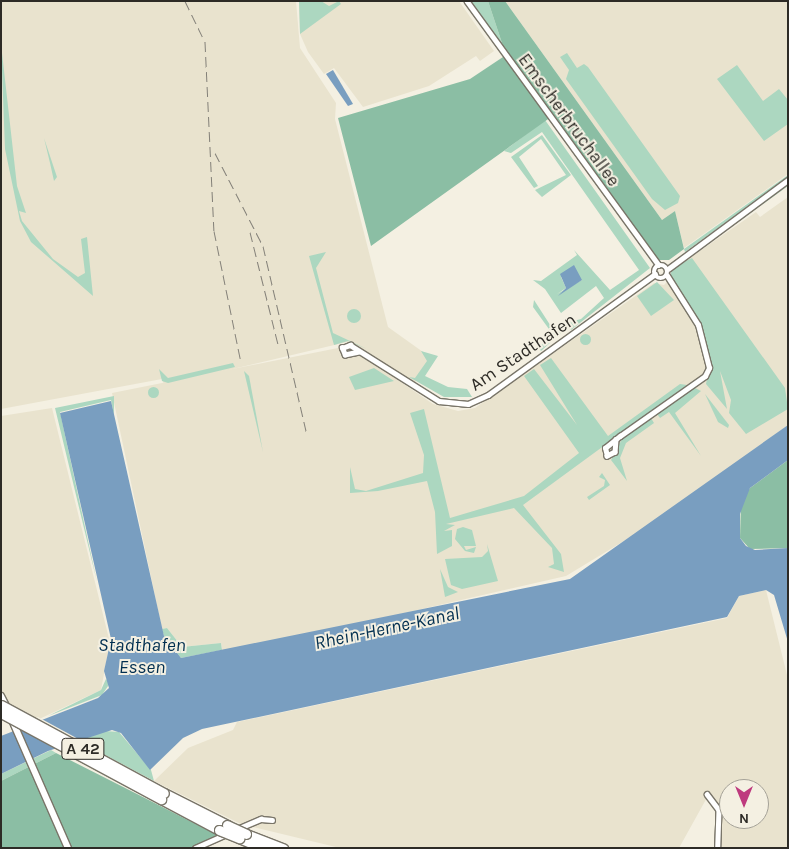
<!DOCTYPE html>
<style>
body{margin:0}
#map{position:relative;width:789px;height:849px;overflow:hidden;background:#f4f0e2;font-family:Karla,sans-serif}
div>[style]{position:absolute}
.built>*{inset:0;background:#e9e3ce}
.green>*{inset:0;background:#acd7c0}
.round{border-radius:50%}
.forest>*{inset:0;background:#8bbea4}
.water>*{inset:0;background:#799ec0}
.pier>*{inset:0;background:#f4f0e2}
.roads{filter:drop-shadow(1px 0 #797569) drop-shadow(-1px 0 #797569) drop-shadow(0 1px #797569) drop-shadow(0 -1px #797569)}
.street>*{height:4.5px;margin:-2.25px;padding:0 2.25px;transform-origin:2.25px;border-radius:2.25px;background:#fff}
.street>.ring{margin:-2.25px;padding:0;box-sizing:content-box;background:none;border:4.5px solid #fff;border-radius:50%}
.secondary>*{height:6px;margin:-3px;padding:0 3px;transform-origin:3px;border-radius:3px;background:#fff}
.highway>*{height:9px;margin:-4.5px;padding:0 4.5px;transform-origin:4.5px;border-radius:4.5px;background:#fff}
.rail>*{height:1px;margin-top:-0.5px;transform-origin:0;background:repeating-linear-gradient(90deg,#838078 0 10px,transparent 0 15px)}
.bridges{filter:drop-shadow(1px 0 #797569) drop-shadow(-1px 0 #797569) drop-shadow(0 1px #797569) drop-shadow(0 -1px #797569)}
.highway-bridge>*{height:9px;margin:-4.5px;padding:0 4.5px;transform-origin:4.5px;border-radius:4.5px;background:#fff}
span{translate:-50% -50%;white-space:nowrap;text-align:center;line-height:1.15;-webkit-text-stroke:4px #f4f0e2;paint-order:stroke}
.shield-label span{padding:1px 4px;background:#f4f0e2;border:1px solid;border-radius:4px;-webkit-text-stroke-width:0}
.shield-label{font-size:16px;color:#2d2b26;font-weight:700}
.street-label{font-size:18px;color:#2d2b26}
.water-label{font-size:19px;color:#022f50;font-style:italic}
.frame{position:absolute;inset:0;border:2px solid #2d2b26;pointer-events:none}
.north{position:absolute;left:719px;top:779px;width:50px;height:50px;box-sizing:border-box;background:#f4f0e2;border:1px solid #a4a197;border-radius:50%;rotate:180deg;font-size:14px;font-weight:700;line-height:20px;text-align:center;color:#2d2b26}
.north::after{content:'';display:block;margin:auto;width:18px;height:22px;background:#be3a7e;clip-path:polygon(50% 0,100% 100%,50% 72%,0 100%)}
</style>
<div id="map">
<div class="built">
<div style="clip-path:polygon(1px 1px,296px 1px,300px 48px,336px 103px,335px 119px,388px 327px,430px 357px,413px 386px,347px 342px,182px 381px,164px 384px,162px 379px,1px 409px)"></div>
<div style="clip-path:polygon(299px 1px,459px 1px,494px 51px,480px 61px,476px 56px,429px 86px,363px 107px,334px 68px,324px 74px,308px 52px,300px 34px)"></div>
<div style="clip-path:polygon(505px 1px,788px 1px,788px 174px,684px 248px,675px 211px,662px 220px)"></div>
<div style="clip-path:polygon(788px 197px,788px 425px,647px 527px,566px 576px,296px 638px,223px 653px,221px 643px,182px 647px,167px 628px,162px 629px,112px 393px,348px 346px,433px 404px,458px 411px,475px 408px,654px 283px,664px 285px,687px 260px,756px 212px,760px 217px)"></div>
<div style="clip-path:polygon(52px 408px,112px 651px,108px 652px,101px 690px,18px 729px,1px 693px,1px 416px)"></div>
<div style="clip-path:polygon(evenodd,766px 590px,788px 679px,788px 848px,721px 848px,722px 810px,709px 794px,679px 848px,340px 848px,241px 824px,154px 781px,188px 748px,233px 730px,237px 722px,727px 618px,739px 596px,766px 590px,729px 789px,759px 789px,759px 819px,729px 819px,729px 789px)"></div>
</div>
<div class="green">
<div style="clip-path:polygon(299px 1px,321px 1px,329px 6px,339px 1px,341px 4px,300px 34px)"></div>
<div style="clip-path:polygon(463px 1px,488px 1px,506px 55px)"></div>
<div style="clip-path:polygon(1px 44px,17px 186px,26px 213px,19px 211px,22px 221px,53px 259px,78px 277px,85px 273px,81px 239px,87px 237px,93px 296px,31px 242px,20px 221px,5px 149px)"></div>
<div style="clip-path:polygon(567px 53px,577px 68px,584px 64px,588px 67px,680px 196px,678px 203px,665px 210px,652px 199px,566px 79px,569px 70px,560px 57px)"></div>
<div style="clip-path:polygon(737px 65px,763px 101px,779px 89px,788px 100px,788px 124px,764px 141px,717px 79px)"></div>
<div style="clip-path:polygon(evenodd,545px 120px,650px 268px,571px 330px,566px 323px,581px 319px,604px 298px,596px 286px,561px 313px,545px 289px,533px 280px,541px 281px,577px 255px,574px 250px,610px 290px,639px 270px,542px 132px,511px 153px,504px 151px,545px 120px,561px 277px,582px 280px,557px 294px,566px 288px,561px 277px)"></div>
<div style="clip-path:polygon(542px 135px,571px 175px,542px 197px,535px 190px,566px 175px,541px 139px,519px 157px,538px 186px,534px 188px,511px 157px)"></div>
<div style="clip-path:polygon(44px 138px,57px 177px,54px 181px,50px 163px)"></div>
<div style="clip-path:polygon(788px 175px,788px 177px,685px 252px,684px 249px)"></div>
<div style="clip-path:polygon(788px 185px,788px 186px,687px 259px,686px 257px)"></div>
<div style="clip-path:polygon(326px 252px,316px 268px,333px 333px,367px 349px,348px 341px,334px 345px,309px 256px)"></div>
<div style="clip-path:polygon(692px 258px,785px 388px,788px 409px,746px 434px,729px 413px,731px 400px,720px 371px,727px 409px,706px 384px,711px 360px,700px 322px,670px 278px,672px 268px)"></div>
<div style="clip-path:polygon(657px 282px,674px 300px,651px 316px,637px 296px)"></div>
<div style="clip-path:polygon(534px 300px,554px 331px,562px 332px,541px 351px,538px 347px,554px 336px,533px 307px)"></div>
<div class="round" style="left:347px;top:309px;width:14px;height:14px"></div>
<div class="round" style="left:579.5px;top:333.5px;width:11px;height:11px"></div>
<div style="clip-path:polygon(421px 351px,438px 356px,425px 376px,448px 387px,467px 389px,472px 397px,444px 397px,409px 377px,415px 378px,427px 361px)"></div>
<div style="clip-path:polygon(551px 358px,608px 436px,680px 384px,687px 385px,523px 505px,561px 554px,564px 572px,548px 567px,554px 564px,552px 548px,514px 508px,446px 524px,455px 525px,444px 531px,452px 530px,452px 546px,437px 554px,435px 512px,427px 481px,378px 491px,350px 493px,350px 467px,355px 489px,366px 491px,423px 473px,424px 455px,410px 413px,424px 409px,450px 518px,524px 496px,579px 453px,524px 376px,534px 369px,577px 425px,540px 365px)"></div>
<div style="clip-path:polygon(233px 363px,235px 367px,168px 383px,162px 381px,159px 369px,168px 378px)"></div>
<div style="clip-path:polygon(374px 368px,394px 381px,355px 390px,349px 377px)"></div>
<div style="clip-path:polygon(244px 371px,249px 376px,263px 452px)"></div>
<div class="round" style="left:147.5px;top:386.5px;width:11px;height:11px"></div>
<div style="clip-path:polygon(693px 387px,701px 391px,675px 413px,701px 456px,669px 412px,660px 418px,657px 414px)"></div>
<div style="clip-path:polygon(705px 394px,729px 425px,728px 428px,718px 422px)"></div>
<div style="clip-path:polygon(114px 396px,114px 416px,111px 400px,60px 412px,97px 582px,55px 408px)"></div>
<div style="clip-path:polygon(651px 418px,654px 423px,626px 443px,620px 458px,627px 481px,611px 460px,622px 439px)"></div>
<div style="clip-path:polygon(602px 473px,610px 485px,589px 500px,587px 497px,604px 486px,605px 480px,599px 477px)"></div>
<div style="clip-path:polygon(463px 527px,472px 530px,476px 546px,464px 546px,466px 550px,476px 547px,474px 553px,465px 551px,455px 539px,457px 529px)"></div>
<div style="clip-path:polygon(487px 544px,498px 581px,462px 589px,451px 585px,445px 559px,482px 557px,488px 551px)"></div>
<div style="clip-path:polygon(440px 569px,448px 587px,458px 592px,445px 597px)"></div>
<div style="clip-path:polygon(167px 628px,182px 647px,221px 643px,222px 650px,181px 658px,164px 636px,162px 629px)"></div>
<div style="clip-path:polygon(106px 679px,110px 683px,102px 695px,48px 716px,101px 690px)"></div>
<div style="clip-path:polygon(105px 731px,119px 732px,151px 770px,154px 781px,77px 740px)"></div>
<div style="clip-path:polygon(51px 750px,56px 753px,1px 781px,1px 774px)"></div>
</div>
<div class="forest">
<div style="clip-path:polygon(488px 1px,505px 1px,662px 220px,675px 211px,684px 249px,669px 260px,656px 260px,551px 117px,371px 246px,338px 118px,470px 79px,506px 55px)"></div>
<div style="clip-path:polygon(788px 460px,788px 548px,750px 549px,740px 538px,741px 502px,750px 488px)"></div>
<div style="clip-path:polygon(56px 753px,137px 794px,217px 835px,190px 848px,1px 848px,1px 781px)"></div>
</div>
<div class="water">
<div style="clip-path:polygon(333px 70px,353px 104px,348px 106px,326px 74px)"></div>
<div style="clip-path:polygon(574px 265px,582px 280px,558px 296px,566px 288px,560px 274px)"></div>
<div style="clip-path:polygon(111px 401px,164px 636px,181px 658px,570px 579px,788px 425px,788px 460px,750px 488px,740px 514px,740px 538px,746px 546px,755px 550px,788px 548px,788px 642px,774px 595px,766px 590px,739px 596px,727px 617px,202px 729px,183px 738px,150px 770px,121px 733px,112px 730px,48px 751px,1px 774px,1px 736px,98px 698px,109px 688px,104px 671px,111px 639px,60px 413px)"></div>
</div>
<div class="pier">
<div style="clip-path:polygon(38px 717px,82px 741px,58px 750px,16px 727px)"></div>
</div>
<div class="roads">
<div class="street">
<div style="left:467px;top:1px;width:326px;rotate:54deg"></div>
<div class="ring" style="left:654px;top:265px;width:9.5px;height:9.5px"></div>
<div style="left:668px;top:269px;width:149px;rotate:-36.6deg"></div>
<div style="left:359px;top:352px;width:14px;rotate:168deg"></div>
<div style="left:345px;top:355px;width:8px;rotate:-113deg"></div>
<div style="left:342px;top:348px;width:9px;rotate:-21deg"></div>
<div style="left:350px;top:345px;width:105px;rotate:32.2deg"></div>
<div style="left:439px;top:401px;width:29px;rotate:6deg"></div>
<div style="left:468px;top:404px;width:22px;rotate:-24deg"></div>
<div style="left:488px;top:395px;width:206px;rotate:-35.9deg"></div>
<div style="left:616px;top:439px;width:13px;rotate:94deg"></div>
<div style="left:615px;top:452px;width:9px;rotate:153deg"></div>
<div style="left:607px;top:456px;width:8px;rotate:-104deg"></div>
<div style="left:605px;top:448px;width:19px;rotate:-39deg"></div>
<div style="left:620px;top:436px;width:104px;rotate:-35.2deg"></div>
<div style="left:705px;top:376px;width:9px;rotate:-63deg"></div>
<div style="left:709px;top:368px;width:44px;rotate:-104.3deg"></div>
<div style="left:698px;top:325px;width:58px;rotate:-122.3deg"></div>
<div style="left:707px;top:794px;width:20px;rotate:53deg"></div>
<div style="left:719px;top:810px;width:38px;rotate:92deg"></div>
<div style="left:237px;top:829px;width:26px;rotate:-23deg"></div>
<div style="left:261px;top:819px;width:11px;rotate:5deg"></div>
<div style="left:195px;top:848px;width:34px;rotate:-24deg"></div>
</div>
<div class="secondary">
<div style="left:1px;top:696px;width:13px;rotate:63deg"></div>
<div style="left:12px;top:720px;width:140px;rotate:66.4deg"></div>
</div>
<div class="highway">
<div style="left:164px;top:793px;width:71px;rotate:26.9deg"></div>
<div style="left:161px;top:799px;width:66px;rotate:28.1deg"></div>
<div style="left:246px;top:834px;width:40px;rotate:21deg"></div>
<div style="left:239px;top:838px;width:26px;rotate:23deg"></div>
</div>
</div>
<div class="rail">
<div style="left:185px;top:1px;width:46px;rotate:64deg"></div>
<div style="left:205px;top:42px;width:189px;rotate:87.3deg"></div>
<div style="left:214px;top:231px;width:134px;rotate:78.4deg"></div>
<div style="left:215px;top:153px;width:105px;rotate:62.7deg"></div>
<div style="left:263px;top:246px;width:194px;rotate:76.9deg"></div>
<div style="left:250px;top:232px;width:120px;rotate:76deg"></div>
</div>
<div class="bridges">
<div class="highway-bridge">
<div style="left:1px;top:705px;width:185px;rotate:28.4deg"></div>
<div style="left:1px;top:713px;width:182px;rotate:28.3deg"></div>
<div style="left:227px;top:825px;width:21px;rotate:25deg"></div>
<div style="left:219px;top:830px;width:22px;rotate:22deg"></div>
</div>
</div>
<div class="shield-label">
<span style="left:83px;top:749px">A 42</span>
</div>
<div class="street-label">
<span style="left:569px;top:120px;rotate:54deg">Emscherbruchallee</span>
<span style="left:523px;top:352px;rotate:-34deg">Am Stadthafen</span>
</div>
<div class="water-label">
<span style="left:387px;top:629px;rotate:-12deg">Rhein-Herne-Kanal</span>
<span style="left:142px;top:657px">Stadthafen<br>Essen</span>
</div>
<div class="frame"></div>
<div class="north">N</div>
</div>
